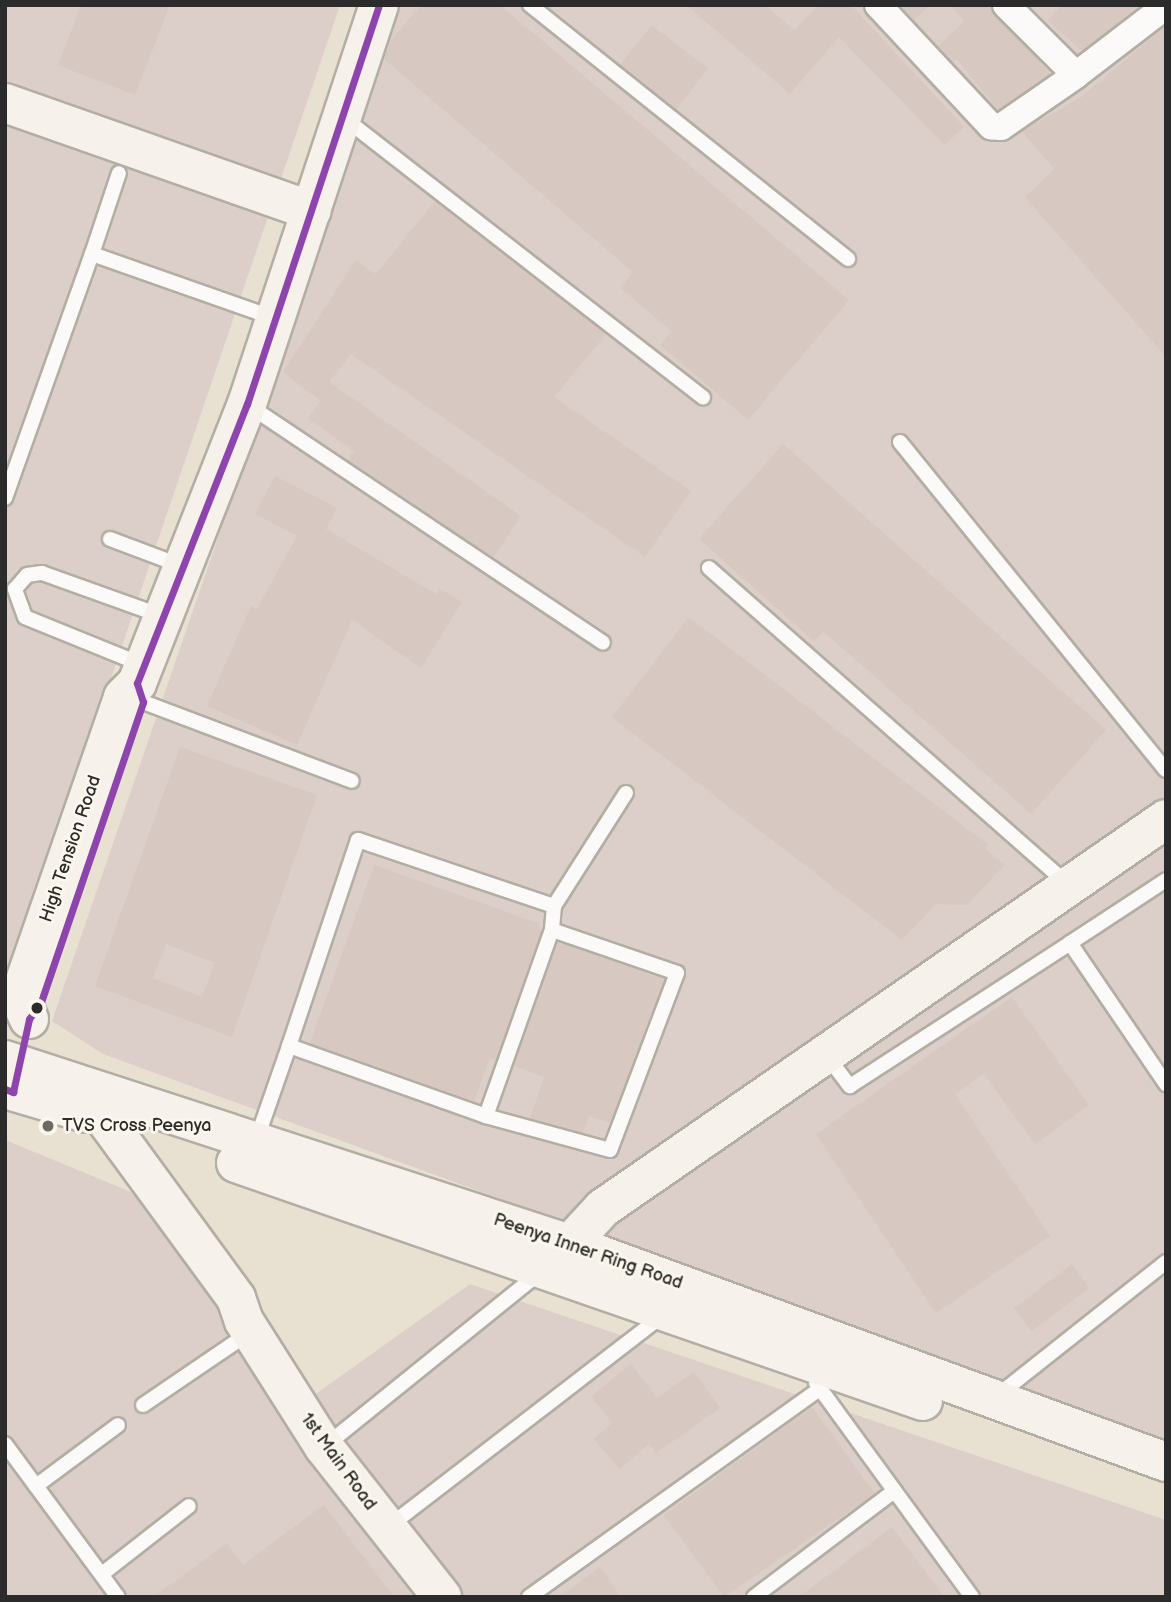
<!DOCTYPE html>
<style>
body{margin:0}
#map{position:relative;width:1171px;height:1602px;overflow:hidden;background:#e8e0d1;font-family:"Balsamiq Sans",sans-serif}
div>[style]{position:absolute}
.industrial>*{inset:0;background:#dccec8}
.building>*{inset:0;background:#d7c9c1}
.roads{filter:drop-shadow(2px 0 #b3aea4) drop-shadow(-2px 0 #b3aea4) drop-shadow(0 2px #b3aea4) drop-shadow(0 -2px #b3aea4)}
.lane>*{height:14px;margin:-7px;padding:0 7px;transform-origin:7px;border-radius:7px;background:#fcfaf8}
.street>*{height:26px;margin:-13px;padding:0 13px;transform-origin:13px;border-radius:13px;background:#fcfaf8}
.secondary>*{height:38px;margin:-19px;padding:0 19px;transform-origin:19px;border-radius:19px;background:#f6f1ea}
.bus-1>*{height:7px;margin:-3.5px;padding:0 3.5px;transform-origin:3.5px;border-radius:3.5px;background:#8e44ad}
.dots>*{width:19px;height:19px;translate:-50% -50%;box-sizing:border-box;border:4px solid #fbf7ec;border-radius:50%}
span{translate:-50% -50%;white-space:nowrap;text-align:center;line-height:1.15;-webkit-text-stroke:6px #fbf7ec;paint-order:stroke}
.street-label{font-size:18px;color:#2b2b2b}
.poi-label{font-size:18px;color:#2b2b2b}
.left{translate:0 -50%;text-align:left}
.frame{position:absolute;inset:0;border:7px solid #2b2b2b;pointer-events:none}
</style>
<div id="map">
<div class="industrial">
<div style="clip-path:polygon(5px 5px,340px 5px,5px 990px)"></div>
<div style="clip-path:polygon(401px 5px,1166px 5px,1166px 1441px,103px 1054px,52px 1021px)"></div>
<div style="clip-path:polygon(5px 1140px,131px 1192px,303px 1403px,470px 1284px,1166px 1520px,1166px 1597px,5px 1597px)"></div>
</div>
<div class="building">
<div style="clip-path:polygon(81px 5px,170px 5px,135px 95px,58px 65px)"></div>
<div style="clip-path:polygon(421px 5px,500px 5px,849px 300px,748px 420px,660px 345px,672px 331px,620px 288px,633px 272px,384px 59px,391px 40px)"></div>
<div style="clip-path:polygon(686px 5px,765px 5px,794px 30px,819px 5px,851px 5px,964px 127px,945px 145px,839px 37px,790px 94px)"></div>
<div style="clip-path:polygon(900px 5px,930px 5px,914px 20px)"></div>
<div style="clip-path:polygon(950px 5px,991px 5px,1050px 74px,998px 110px,957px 59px,953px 62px,938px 46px,965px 21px)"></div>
<div style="clip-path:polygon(1062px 5px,1141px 5px,1082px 51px,1047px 20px)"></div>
<div style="clip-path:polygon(652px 25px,708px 69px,676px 109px,620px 65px)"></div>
<div style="clip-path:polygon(1166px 26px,1166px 357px,1025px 197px,1054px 169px,1022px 131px,1080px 98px)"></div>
<div style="clip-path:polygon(435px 201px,606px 334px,554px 397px,691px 491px,645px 557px,351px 354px,329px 382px,521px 516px,493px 558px,348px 460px,354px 451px,308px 418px,321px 401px,283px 372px,356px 260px,376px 274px)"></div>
<div style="clip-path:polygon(783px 444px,1106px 730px,1031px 814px,823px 631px,814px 641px,699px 539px)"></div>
<div style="clip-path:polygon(275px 476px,337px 508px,326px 529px,436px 594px,439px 588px,462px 602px,421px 668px,352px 620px,297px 745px,207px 706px,251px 606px,257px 609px,297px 536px,255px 514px)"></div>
<div style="clip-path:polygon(689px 617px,988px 845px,985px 849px,1005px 864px,967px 905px,936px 904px,902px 940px,612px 717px)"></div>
<div style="clip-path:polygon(evenodd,180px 747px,317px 795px,232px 1037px,95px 986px,180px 747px,166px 944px,215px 963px,202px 997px,153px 978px,166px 944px)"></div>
<div style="clip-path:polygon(374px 865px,538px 923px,541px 933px,496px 1060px,490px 1058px,474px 1101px,310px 1043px)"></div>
<div style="clip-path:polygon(558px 942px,664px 979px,610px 1123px,589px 1116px,583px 1133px,530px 1118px,544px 1077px,514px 1066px)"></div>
<div style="clip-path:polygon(1012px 997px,1089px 1105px,1035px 1144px,984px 1074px,955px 1094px,1050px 1236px,936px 1313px,816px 1134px)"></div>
<div style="clip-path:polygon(1072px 1264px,1089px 1288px,1031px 1331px,1014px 1308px)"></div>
<div style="clip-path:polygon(631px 1364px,657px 1398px,694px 1372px,720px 1408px,656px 1453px,649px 1444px,620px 1469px,594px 1439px,612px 1423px,591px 1396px)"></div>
<div style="clip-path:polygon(812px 1407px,875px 1494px,724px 1597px,664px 1515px)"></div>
<div style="clip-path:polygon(324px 1505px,394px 1597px,153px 1597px,227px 1543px,243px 1565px)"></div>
<div style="clip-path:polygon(892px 1527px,944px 1597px,799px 1597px)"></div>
<div style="clip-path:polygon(600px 1567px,621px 1597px,559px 1597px)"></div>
</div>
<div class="roads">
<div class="lane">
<div style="left:530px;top:5px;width:407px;rotate:38.6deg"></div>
<div style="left:344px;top:118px;width:455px;rotate:37.9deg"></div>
<div style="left:92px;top:254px;width:85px;rotate:-71.6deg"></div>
<div style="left:248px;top:405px;width:427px;rotate:33.8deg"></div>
<div style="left:900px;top:442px;width:422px;rotate:51deg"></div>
<div style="left:5px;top:498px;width:259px;rotate:-70.4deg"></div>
<div style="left:92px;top:254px;width:193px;rotate:19.4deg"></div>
<div style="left:110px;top:539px;width:77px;rotate:20.6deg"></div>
<div style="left:709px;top:568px;width:478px;rotate:41.4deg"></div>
<div style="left:143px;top:665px;width:127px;rotate:-157.9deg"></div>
<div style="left:25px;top:617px;width:30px;rotate:-110deg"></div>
<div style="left:15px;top:589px;width:18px;rotate:-49deg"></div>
<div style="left:27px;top:575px;width:15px;rotate:-8deg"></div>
<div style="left:42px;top:573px;width:127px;rotate:19.7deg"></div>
<div style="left:143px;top:702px;width:223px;rotate:20.7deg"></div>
<div style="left:1166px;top:880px;width:115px;rotate:146.7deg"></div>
<div style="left:1070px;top:943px;width:171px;rotate:55.8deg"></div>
<div style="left:554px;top:906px;width:24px;rotate:95deg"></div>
<div style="left:552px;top:930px;width:132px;rotate:19deg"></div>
<div style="left:677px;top:973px;width:189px;rotate:110.7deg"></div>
<div style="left:610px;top:1150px;width:129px;rotate:-164.7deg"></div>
<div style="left:486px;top:1116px;width:209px;rotate:-160.4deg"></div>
<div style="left:289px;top:1046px;width:217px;rotate:-71.5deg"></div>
<div style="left:358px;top:840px;width:207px;rotate:18.6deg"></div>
<div style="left:554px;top:906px;width:134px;rotate:-57.5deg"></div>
<div style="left:827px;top:1056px;width:38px;rotate:53deg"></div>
<div style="left:850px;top:1086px;width:262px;rotate:-33deg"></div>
<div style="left:486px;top:1116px;width:197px;rotate:-70.5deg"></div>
<div style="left:256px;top:1141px;width:101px;rotate:-70.8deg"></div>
<div style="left:816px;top:1383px;width:265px;rotate:53.9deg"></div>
<div style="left:997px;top:1396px;width:216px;rotate:-38.4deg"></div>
<div style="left:143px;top:1405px;width:128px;rotate:-34.2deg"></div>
<div style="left:5px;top:1444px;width:190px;rotate:53.6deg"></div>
<div style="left:325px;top:1446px;width:277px;rotate:-38.9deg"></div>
<div style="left:36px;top:1486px;width:102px;rotate:-36.6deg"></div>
<div style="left:388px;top:1527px;width:347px;rotate:-37.6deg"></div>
<div style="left:102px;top:1574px;width:110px;rotate:-38deg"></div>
<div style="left:529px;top:1597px;width:358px;rotate:-35.6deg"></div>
<div style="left:754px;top:1597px;width:176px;rotate:-37.1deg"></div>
</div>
<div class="street">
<div style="left:878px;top:5px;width:166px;rotate:47deg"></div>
<div style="left:991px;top:126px;width:10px;rotate:6deg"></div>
<div style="left:1001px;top:127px;width:91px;rotate:-34.7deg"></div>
<div style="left:1006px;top:5px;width:99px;rotate:45deg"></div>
<div style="left:1076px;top:75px;width:113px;rotate:-37.5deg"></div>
</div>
<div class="secondary">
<div style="left:5px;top:103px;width:325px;rotate:19.4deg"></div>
<div style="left:29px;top:1019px;width:23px;rotate:-115deg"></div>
<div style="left:19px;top:998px;width:318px;rotate:-70.9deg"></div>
<div style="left:123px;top:697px;width:20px;rotate:-45deg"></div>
<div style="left:137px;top:683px;width:300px;rotate:-68.5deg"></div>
<div style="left:247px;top:404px;width:420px;rotate:-71.7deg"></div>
<div style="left:5px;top:1060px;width:594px;rotate:18.04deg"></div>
<div style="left:570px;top:1244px;width:635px;rotate:20.09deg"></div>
<div style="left:5px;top:1089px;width:84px;rotate:16.5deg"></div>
<div style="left:107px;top:1094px;width:25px;rotate:95deg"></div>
<div style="left:105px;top:1119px;width:222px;rotate:53.8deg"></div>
<div style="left:236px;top:1298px;width:24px;rotate:71deg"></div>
<div style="left:244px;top:1321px;width:149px;rotate:57.6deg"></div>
<div style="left:324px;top:1447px;width:191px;rotate:51.8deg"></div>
<div style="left:236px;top:1163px;width:727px;rotate:19.11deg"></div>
<div style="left:553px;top:1262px;width:74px;rotate:-47.2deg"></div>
<div style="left:603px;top:1208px;width:684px;rotate:-34.64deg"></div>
</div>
</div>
<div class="bus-1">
<div style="left:5px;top:1089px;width:9px;rotate:21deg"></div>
<div style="left:13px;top:1092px;width:75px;rotate:-77.6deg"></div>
<div style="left:29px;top:1019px;width:21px;rotate:-55deg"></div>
<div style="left:41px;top:1002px;width:317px;rotate:-71.2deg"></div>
<div style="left:143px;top:702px;width:20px;rotate:-108deg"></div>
<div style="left:137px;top:683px;width:300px;rotate:-68.5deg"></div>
<div style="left:247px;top:404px;width:420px;rotate:-71.7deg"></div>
</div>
<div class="dots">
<div style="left:37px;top:1008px;background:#2b2b2b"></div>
<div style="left:48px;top:1126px;background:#6d6a65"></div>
</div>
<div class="street-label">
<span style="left:71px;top:849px;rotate:-71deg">High Tension Road</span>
<span style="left:588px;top:1252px;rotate:19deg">Peenya Inner Ring Road</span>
<span style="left:338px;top:1462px;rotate:54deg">1st Main Road</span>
</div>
<div class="poi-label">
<span class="left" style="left:62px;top:1126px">TVS Cross Peenya</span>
</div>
<div class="frame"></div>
</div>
